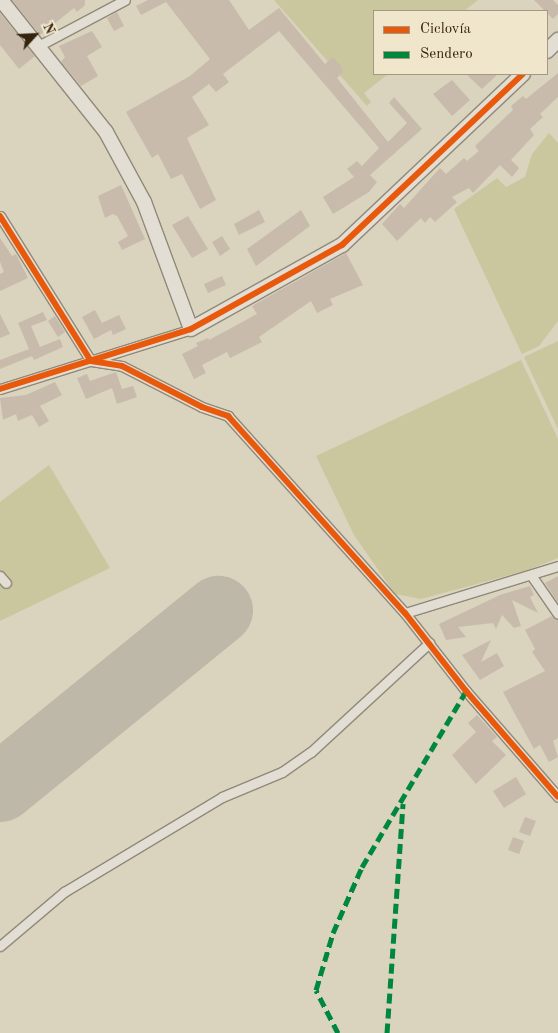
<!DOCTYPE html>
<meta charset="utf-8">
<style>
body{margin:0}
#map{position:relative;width:558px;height:1033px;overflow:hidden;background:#dad3bd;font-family:"Old Standard TT",serif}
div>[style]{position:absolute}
.green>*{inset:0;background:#cac79f}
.runway>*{height:69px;margin:-34.5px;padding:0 34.5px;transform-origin:34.5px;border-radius:34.5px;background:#beb8a8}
.building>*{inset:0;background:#c9bbac}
.roads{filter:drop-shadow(1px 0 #90897a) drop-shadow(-1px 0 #90897a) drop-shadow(0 1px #90897a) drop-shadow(0 -1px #90897a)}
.street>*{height:9px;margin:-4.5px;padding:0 4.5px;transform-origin:4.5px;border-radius:4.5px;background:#e2ded3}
.secondary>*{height:14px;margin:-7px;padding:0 7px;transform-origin:7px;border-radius:7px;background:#e2ded3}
.quiet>*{height:5px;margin-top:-2.5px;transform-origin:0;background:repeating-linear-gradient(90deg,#00873e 0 10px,transparent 0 15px)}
.cycleway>*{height:6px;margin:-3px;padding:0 3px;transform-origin:3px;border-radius:3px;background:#e8590c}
span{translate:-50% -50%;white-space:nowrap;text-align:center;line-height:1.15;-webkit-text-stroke:4.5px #efe6cc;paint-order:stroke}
.legend{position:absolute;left:373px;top:10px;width:175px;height:65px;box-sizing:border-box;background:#efe6cc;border:1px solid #a59880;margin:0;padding:6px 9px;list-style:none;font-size:15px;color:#35230d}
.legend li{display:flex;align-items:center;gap:10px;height:25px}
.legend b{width:25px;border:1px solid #a59880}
.north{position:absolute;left:10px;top:10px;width:50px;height:50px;-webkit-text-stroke:4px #efe6cc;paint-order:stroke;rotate:65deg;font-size:14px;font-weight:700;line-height:20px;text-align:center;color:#35230d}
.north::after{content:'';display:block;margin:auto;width:18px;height:22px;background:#35230d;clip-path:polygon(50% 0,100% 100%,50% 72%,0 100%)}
</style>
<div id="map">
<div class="green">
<div style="clip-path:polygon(274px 0,478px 0,464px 11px,374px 11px,374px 74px,388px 74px,364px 93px,371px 102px,367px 106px)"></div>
<div style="clip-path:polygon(549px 133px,558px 143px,558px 321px,539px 346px,522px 354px,454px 209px,497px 178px,506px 187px,525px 177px,532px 154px)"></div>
<div style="clip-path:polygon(558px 341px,558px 429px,524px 357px)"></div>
<div style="clip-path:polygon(521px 360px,558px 439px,558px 558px,528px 570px,421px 599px,395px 594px,354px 535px,316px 456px)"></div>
<div style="clip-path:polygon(49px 465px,110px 568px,0 621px,0 502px)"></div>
</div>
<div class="runway">
<div style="left:0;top:787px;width:281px;rotate:-39.1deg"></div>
</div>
<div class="building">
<div style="clip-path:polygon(12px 0,85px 0,85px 5px,77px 12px,74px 8px,40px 35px)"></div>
<div style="clip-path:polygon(148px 0,229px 0,249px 30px,279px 8px,325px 64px,333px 57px,342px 67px,343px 72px,337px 78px,388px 142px,407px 123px,389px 103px,394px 97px,422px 129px,370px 175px,377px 182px,369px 192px,333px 214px,323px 197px,354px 177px,347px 169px,357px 161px,362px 166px,379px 148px,279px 31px,223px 74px,229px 82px,216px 92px,209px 84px,192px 97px,209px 125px,187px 138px,216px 200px,200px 209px,182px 174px,171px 179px,158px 154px,152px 158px,126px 112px,190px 76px,210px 59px,166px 2px,141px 15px,136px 6px)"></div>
<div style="clip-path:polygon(534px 0,553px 0,558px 5px,558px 14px,553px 19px)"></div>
<div style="clip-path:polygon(117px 12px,124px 26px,114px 31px,107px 18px)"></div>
<div style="clip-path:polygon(0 13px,35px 56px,19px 69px,0 45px)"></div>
<div style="clip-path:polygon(92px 31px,102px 47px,87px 56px,98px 76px,81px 86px,61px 62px,65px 57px,59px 46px)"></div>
<div style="clip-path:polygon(558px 73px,558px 97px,540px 114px,543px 117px,530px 129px,534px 135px,511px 160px,519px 168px,512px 177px,500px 165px,473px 193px,469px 188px,452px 197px,457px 202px,435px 222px,430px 217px,425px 223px,421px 218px,397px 241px,382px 224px,400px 204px,404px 208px,440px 168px,446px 174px,464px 158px,467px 161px,479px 151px,475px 146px,513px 110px,511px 106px,523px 96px,526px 99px)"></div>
<div style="clip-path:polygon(466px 74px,498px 74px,482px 89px)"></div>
<div style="clip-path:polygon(452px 80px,470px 100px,452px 116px,433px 94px)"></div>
<div style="clip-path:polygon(121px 185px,145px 239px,122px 250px,118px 242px,128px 236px,117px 216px,113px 214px,105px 218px,98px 196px)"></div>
<div style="clip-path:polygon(259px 210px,265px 222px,239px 235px,234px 224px)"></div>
<div style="clip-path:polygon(301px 210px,310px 226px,256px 266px,247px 249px)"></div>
<div style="clip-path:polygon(188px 216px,208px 249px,192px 258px,172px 225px)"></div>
<div style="clip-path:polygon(222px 236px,230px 249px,220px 256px,212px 242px)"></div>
<div style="clip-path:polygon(0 238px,12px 256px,16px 254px,28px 278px,0 291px,0 274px,4px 272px,0 262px)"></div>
<div style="clip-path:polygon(346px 253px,363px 285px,330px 299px,333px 305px,317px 313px,311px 301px,259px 337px,262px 342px,230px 358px,227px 352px,202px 365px,206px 373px,194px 379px,182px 354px,198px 346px,196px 343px,208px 338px,209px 340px,257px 314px,252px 306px)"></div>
<div style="clip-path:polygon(222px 276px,226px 285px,208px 293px,204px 284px)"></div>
<div style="clip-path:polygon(95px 310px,102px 323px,119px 315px,126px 329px,113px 335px,111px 330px,94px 339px,82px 317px)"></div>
<div style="clip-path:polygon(43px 312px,47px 320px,31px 326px,40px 347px,60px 339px,63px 347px,34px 360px,32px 356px,0 369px,0 360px,29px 349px,18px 323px)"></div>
<div style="clip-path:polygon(0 314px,10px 334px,0 338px)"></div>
<div style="clip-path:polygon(55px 316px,65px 332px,58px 337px,48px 321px)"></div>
<div style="clip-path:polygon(116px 372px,122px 389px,133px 386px,137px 397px,117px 404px,112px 388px,86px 399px,77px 378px,87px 374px,90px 381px)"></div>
<div style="clip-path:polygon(55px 382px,62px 395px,40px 406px,49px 421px,39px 427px,32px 415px,18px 421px,16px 414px,3px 420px,0 398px,26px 395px)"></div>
<div style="clip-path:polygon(558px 576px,558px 603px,545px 583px)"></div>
<div style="clip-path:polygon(530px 586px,534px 595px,530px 597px,538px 613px,512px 600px,521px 626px,514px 628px,502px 615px,496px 629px,493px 623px,458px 627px,466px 637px,446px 640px,439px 624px,500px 595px)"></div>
<div style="clip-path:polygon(552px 616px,558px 620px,558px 738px,553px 741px,558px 757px,549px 762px,540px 745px,534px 749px,503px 692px,545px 671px,532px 652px,535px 649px,525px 630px)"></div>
<div style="clip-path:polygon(491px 640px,481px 662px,497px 653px,504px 666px,480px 680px,462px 655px)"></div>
<div style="clip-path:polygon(477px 715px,497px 737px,492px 741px,506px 755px,476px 784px,452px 755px,476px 732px,468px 723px)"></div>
<div style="clip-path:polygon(516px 777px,526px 794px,504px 808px,493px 791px)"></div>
<div style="clip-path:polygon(525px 817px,536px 821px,530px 836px,519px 832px)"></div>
<div style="clip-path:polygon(513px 837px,524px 841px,519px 854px,508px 850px)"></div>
</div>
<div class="roads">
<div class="street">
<div style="left:40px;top:45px;width:96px;rotate:-27.9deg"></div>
<div style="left:0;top:216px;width:171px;rotate:57.9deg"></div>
<div style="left:91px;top:361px;width:31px;rotate:9deg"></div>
<div style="left:122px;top:366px;width:90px;rotate:27.1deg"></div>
<div style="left:202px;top:407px;width:28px;rotate:19deg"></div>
<div style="left:228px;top:416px;width:265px;rotate:48.1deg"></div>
<div style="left:405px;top:613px;width:99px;rotate:52deg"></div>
<div style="left:466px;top:691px;width:140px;rotate:49deg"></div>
<div style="left:0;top:389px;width:200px;rotate:-17.4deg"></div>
<div style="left:531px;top:575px;width:47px;rotate:55.3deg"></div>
<div style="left:0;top:576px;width:9px;rotate:49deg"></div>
<div style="left:405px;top:613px;width:160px;rotate:-17.1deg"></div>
<div style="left:0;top:946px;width:84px;rotate:-40.2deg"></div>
<div style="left:64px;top:892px;width:184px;rotate:-31deg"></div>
<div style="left:222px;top:797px;width:65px;rotate:-22.6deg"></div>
<div style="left:282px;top:772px;width:35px;rotate:-35deg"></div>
<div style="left:311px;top:752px;width:161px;rotate:-42.7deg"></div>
</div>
<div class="secondary">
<div style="left:1px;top:0;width:169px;rotate:51.5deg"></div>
<div style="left:106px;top:132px;width:80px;rotate:61.5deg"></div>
<div style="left:144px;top:202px;width:135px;rotate:69.7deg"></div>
<div style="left:191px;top:329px;width:173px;rotate:-29.1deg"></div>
<div style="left:342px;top:245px;width:249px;rotate:-43.4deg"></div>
<div style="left:547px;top:51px;width:16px;rotate:-45deg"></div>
</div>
</div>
<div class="quiet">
<div style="left:338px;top:1033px;width:48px;rotate:-117.1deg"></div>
<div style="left:316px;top:990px;width:59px;rotate:-73.4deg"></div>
<div style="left:333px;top:933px;width:72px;rotate:-66.3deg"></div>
<div style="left:362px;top:867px;width:204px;rotate:-59.4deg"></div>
<div style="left:387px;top:1033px;width:230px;rotate:-86deg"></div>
</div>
<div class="cycleway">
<div style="left:0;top:216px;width:171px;rotate:57.9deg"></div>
<div style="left:91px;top:361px;width:31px;rotate:9deg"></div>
<div style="left:122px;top:366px;width:90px;rotate:27.1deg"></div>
<div style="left:202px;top:407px;width:28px;rotate:19deg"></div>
<div style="left:228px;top:416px;width:265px;rotate:48.1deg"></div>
<div style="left:405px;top:613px;width:99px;rotate:52deg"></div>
<div style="left:466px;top:691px;width:140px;rotate:49deg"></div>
<div style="left:0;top:389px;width:200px;rotate:-17.4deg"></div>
<div style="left:191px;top:329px;width:173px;rotate:-29.1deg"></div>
<div style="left:342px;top:245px;width:249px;rotate:-43.4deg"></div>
</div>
<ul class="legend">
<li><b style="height:6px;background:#e8590c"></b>Ciclovía</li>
<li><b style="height:6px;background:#00873e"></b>Sendero</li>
</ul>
<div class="north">N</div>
</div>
